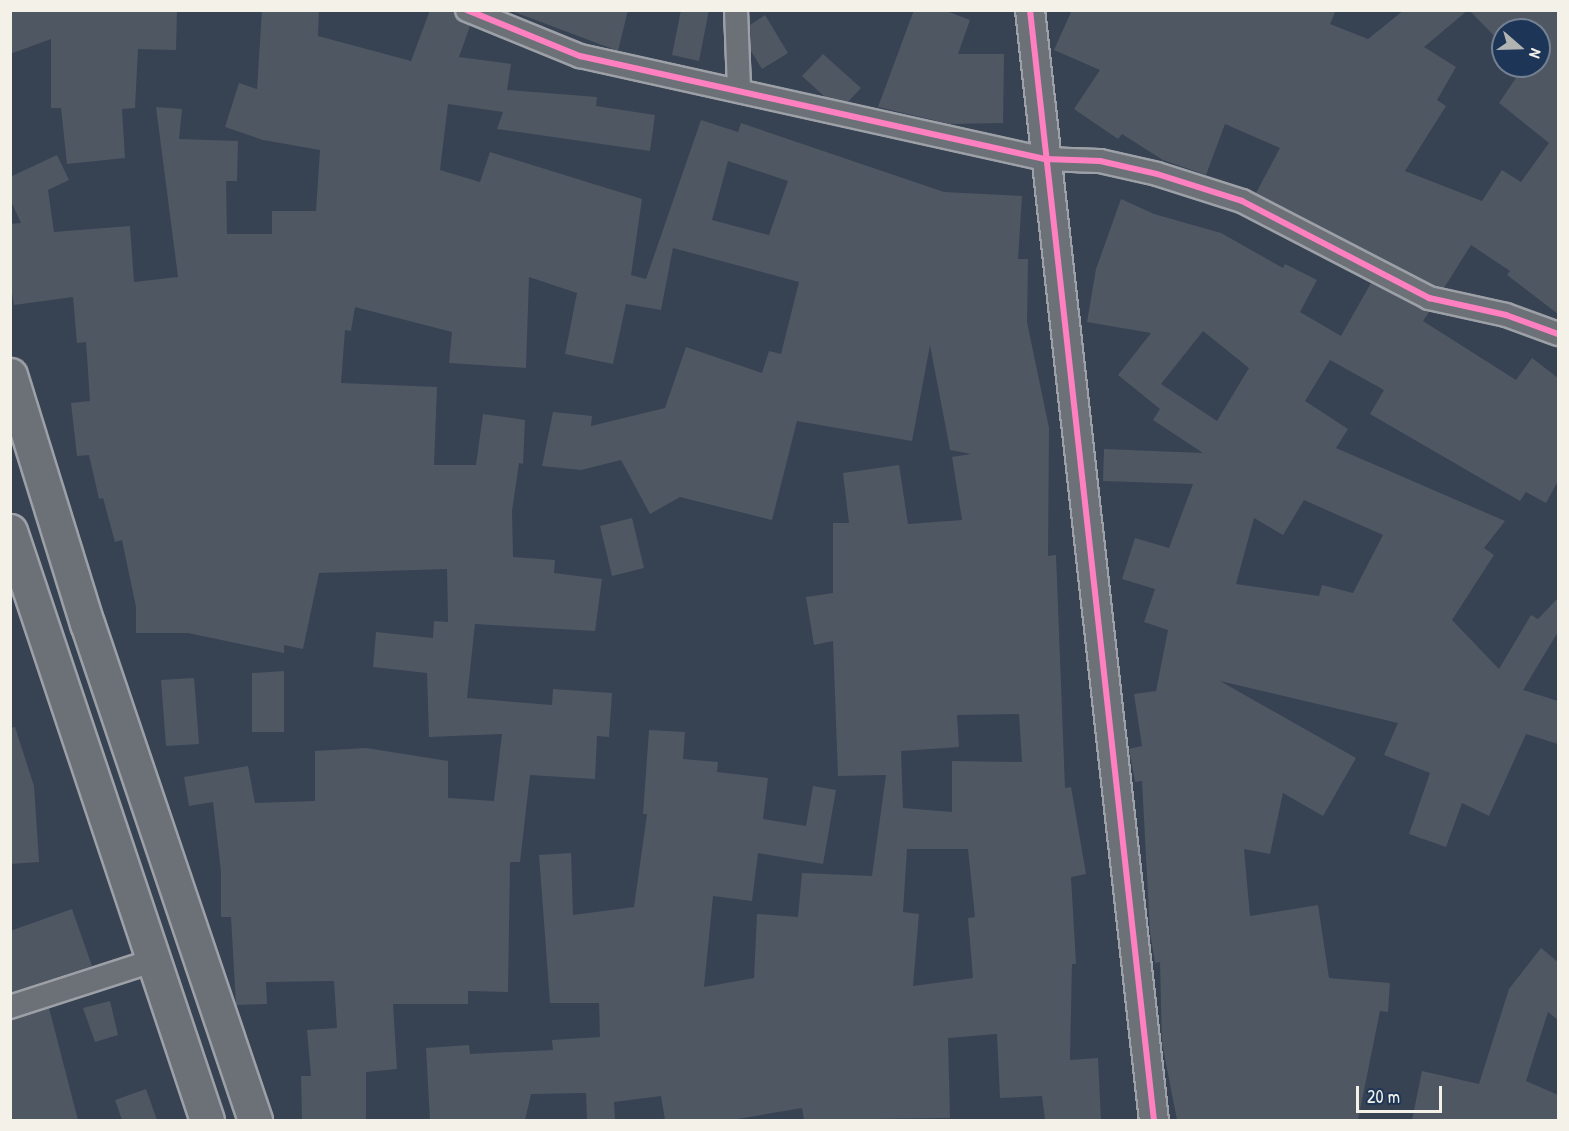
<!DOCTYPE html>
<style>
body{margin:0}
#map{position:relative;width:1569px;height:1131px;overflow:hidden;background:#374253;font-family:"Patrick Hand",sans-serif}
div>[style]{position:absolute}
.building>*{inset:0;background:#4f5763}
.roads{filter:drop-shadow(2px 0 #9da1a7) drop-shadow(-2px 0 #9da1a7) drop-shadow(0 2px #9da1a7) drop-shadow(0 -2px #9da1a7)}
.minor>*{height:22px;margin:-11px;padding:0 11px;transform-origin:11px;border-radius:11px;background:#6c7177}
.tertiary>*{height:28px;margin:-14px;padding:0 14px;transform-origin:14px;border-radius:14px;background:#6c7177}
.trunk>*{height:33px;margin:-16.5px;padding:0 16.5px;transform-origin:16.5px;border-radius:16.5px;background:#6c7177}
.cycleway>*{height:6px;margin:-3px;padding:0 3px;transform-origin:3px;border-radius:3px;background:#ff80c0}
span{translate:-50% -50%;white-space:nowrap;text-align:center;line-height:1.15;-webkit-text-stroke:6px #1d3557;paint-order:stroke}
.frame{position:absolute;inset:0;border:12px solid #f4f1e8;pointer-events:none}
.north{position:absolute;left:1491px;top:18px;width:60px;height:60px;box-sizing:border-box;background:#1d3557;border:2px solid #738091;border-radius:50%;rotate:110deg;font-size:16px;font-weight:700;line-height:24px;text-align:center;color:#f4f1e8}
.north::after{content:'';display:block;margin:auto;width:21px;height:27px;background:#b2b4b4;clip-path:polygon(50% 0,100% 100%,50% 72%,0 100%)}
.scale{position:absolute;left:1356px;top:1086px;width:86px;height:27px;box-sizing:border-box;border:3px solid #f4f1e8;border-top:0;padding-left:8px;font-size:18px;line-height:21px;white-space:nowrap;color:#f4f1e8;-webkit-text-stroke:4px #1d3557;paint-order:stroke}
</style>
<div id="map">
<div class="building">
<div style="clip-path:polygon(10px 10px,177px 10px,176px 50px,138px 49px,135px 108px,122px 109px,125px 158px,67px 164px,61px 108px,51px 108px,51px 39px,10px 54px)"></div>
<div style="clip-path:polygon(evenodd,262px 10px,319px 10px,318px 36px,411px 61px,430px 10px,454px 10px,457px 19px,470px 26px,459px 57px,511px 64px,507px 90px,597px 97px,596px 106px,655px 115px,650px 151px,497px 129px,503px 112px,448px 104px,440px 170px,480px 182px,490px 152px,642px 199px,631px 275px,646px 279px,701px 120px,738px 132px,741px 123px,944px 192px,1022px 196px,1018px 259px,1028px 259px,1027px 322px,1049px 428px,1048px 556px,1056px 555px,1065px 788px,1071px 787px,1086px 874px,1071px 877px,1076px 964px,1072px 964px,1070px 1060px,1098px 1058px,1101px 1120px,1045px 1120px,1042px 1096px,1000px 1098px,997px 1034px,948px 1038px,950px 1118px,804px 1120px,802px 1108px,732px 1120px,665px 1120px,661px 1096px,614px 1102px,615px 1120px,587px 1120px,586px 1093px,531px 1094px,525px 1120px,430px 1120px,426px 1048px,469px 1045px,470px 1054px,553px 1050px,552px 1040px,600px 1037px,599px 1003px,550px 1003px,539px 855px,571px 853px,573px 915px,634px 907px,647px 814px,643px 814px,649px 730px,685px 732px,683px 759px,718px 762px,717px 772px,768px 778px,763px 819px,806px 826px,813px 786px,836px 790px,823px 864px,758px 853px,752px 901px,713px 896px,704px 987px,754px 978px,757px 914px,798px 917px,802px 873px,872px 876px,886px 775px,838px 776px,833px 641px,814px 645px,806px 597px,833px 593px,833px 523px,849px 523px,843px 473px,899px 465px,908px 524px,962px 520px,952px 457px,971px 454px,950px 450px,930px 345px,912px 441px,797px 421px,772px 520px,680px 497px,650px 514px,621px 460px,581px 470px,542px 466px,553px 412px,592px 416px,591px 426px,665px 408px,686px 347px,762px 373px,769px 351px,781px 354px,799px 282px,673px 248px,661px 310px,626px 304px,613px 364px,565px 354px,577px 293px,529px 277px,526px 368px,449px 363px,452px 332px,355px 307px,351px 331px,345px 330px,341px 383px,437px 387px,434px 465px,476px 465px,483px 414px,525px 420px,523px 464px,519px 463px,512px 511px,513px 557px,555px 560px,554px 573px,602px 579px,595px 631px,475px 624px,467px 698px,552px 705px,553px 689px,612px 693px,609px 737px,597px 736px,595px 779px,530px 775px,520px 862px,510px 862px,508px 992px,468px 991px,468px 1004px,393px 1004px,397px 1069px,366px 1072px,366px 1120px,302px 1120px,301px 1076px,311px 1076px,307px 1030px,337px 1028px,334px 981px,266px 982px,267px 1004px,236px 1005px,231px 917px,221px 917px,221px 872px,213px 802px,189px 806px,184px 777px,248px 766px,255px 803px,315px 801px,315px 751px,366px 748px,448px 761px,448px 798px,494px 801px,502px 734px,429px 737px,427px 673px,373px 667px,376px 632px,433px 638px,434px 621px,448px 622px,447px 569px,319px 573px,303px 649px,284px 645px,284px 653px,188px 633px,136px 633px,136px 607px,122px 540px,115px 542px,103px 498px,99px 499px,89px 455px,77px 456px,71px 403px,90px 401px,86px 342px,77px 343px,73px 297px,14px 305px,10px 281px,10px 224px,21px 223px,10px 199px,10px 177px,57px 155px,69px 180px,48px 190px,54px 232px,130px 226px,134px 282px,178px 277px,156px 107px,182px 109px,179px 139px,238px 141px,237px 181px,226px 181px,227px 234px,272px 234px,272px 211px,316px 211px,320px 150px,263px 140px,225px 127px,239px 83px,257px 89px,262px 10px,728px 161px,788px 181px,769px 235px,712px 220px,728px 161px,262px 10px,1019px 714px,1022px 762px,952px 761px,952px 812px,903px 808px,901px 751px,959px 747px,957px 715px,1019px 714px,262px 10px,907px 849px,968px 849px,975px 917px,968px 918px,973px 978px,913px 986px,919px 914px,903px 912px,907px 849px)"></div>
<div style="clip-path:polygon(509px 10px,628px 10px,618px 51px)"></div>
<div style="clip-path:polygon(681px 10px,709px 10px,699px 61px,672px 55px)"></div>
<div style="clip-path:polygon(914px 10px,944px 10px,970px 20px,958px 54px,1004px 54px,1003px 123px,950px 124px,878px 107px)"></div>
<div style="clip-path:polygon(1072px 10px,1336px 10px,1330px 24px,1368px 39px,1404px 10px,1468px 10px,1424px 47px,1456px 67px,1437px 100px,1446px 106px,1405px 171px,1482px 201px,1502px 170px,1521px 182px,1549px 143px,1499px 103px,1524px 66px,1539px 66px,1539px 30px,1503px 30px,1503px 45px,1469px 10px,1558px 10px,1558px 314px,1507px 275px,1510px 271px,1471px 245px,1444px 288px,1434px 285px,1256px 193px,1280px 148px,1225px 124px,1206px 175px,1163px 160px,1122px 134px,1118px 139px,1074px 109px,1100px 70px,1054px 50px)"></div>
<div style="clip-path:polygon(765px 15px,788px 53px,762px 69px,751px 51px,750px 25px)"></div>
<div style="clip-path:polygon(823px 54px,861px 88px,848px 102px,825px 97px,802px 76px)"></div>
<div style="clip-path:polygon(evenodd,1121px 199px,1154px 214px,1221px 233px,1283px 268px,1285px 264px,1317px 280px,1300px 312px,1341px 336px,1371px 283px,1429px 312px,1423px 321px,1516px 380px,1532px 358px,1558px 378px,1558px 481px,1546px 503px,1526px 492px,1520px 501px,1370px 414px,1384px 390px,1330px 360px,1305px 401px,1348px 429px,1336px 448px,1505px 521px,1484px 548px,1494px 555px,1452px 620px,1499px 669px,1531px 615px,1538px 619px,1558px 598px,1558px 632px,1523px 690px,1558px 701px,1558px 744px,1526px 734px,1489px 816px,1462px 803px,1446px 847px,1409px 834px,1430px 773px,1384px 755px,1398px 723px,1220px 681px,1356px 758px,1323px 816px,1283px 793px,1270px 854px,1244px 849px,1250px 916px,1318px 905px,1329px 978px,1390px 983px,1388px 1012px,1380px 1011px,1358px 1120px,1177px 1120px,1162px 1043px,1160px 962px,1155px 963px,1150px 933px,1142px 781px,1135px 782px,1129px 749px,1142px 746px,1134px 694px,1156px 691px,1168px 630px,1144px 622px,1155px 589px,1122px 579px,1135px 538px,1169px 548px,1193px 484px,1103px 481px,1104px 449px,1203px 453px,1153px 420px,1160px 409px,1118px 375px,1151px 333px,1087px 322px,1096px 269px,1121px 199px,1203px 331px,1249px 368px,1217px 421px,1161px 384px,1203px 331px,1121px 199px,1304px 500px,1383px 535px,1353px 593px,1322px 585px,1319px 596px,1236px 584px,1254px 518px,1283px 535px,1304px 500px)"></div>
<div style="clip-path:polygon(632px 518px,644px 568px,612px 576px,600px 526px)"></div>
<div style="clip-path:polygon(284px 671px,284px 732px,252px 732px,252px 673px)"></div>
<div style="clip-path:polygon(194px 678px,199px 744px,166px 746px,161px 680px)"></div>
<div style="clip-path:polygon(15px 727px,34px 786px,39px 862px,10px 864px,10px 728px)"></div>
<div style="clip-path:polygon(72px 909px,92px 966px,10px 993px,10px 931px)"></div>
<div style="clip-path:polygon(1541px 948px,1558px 962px,1558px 1020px,1548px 1012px,1526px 1081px,1558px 1095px,1558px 1120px,1412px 1120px,1422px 1071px,1479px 1084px,1509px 989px)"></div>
<div style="clip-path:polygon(110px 1001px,118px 1035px,95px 1042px,83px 1008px)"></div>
<div style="clip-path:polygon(49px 1008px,78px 1120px,10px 1120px,10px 1020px)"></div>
<div style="clip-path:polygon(146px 1089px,157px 1120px,122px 1120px,115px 1100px)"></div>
</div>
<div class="roads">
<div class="minor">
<div style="left:467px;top:10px;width:122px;rotate:22.2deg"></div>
<div style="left:580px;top:56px;width:476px;rotate:12.5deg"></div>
<div style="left:1045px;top:159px;width:55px;rotate:2.1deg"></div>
<div style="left:1100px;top:161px;width:58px;rotate:12.8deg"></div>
<div style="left:1157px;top:174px;width:89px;rotate:17.6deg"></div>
<div style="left:1242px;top:201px;width:211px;rotate:27.4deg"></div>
<div style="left:1429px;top:298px;width:79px;rotate:12.4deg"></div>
<div style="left:1506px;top:315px;width:55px;rotate:20.1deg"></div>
<div style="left:736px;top:10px;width:78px;rotate:87.8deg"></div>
<div style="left:10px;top:1007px;width:149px;rotate:-17.9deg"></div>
</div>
<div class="tertiary">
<div style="left:1030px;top:10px;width:1117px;rotate:83.63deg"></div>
</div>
<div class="trunk">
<div style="left:10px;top:375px;width:260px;rotate:72.8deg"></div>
<div style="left:87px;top:623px;width:525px;rotate:71.32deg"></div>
<div style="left:10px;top:531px;width:621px;rotate:71.51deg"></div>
</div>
</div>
<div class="cycleway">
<div style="left:467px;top:10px;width:122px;rotate:22.2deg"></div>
<div style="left:580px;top:56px;width:476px;rotate:12.5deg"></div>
<div style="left:1045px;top:159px;width:55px;rotate:2.1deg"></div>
<div style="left:1100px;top:161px;width:58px;rotate:12.8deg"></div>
<div style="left:1157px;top:174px;width:89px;rotate:17.6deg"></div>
<div style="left:1242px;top:201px;width:211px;rotate:27.4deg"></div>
<div style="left:1429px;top:298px;width:79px;rotate:12.4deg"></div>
<div style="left:1506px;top:315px;width:55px;rotate:20.1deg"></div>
<div style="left:1030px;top:10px;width:1117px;rotate:83.63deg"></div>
</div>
<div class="frame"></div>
<div class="north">N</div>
<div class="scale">20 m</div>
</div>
